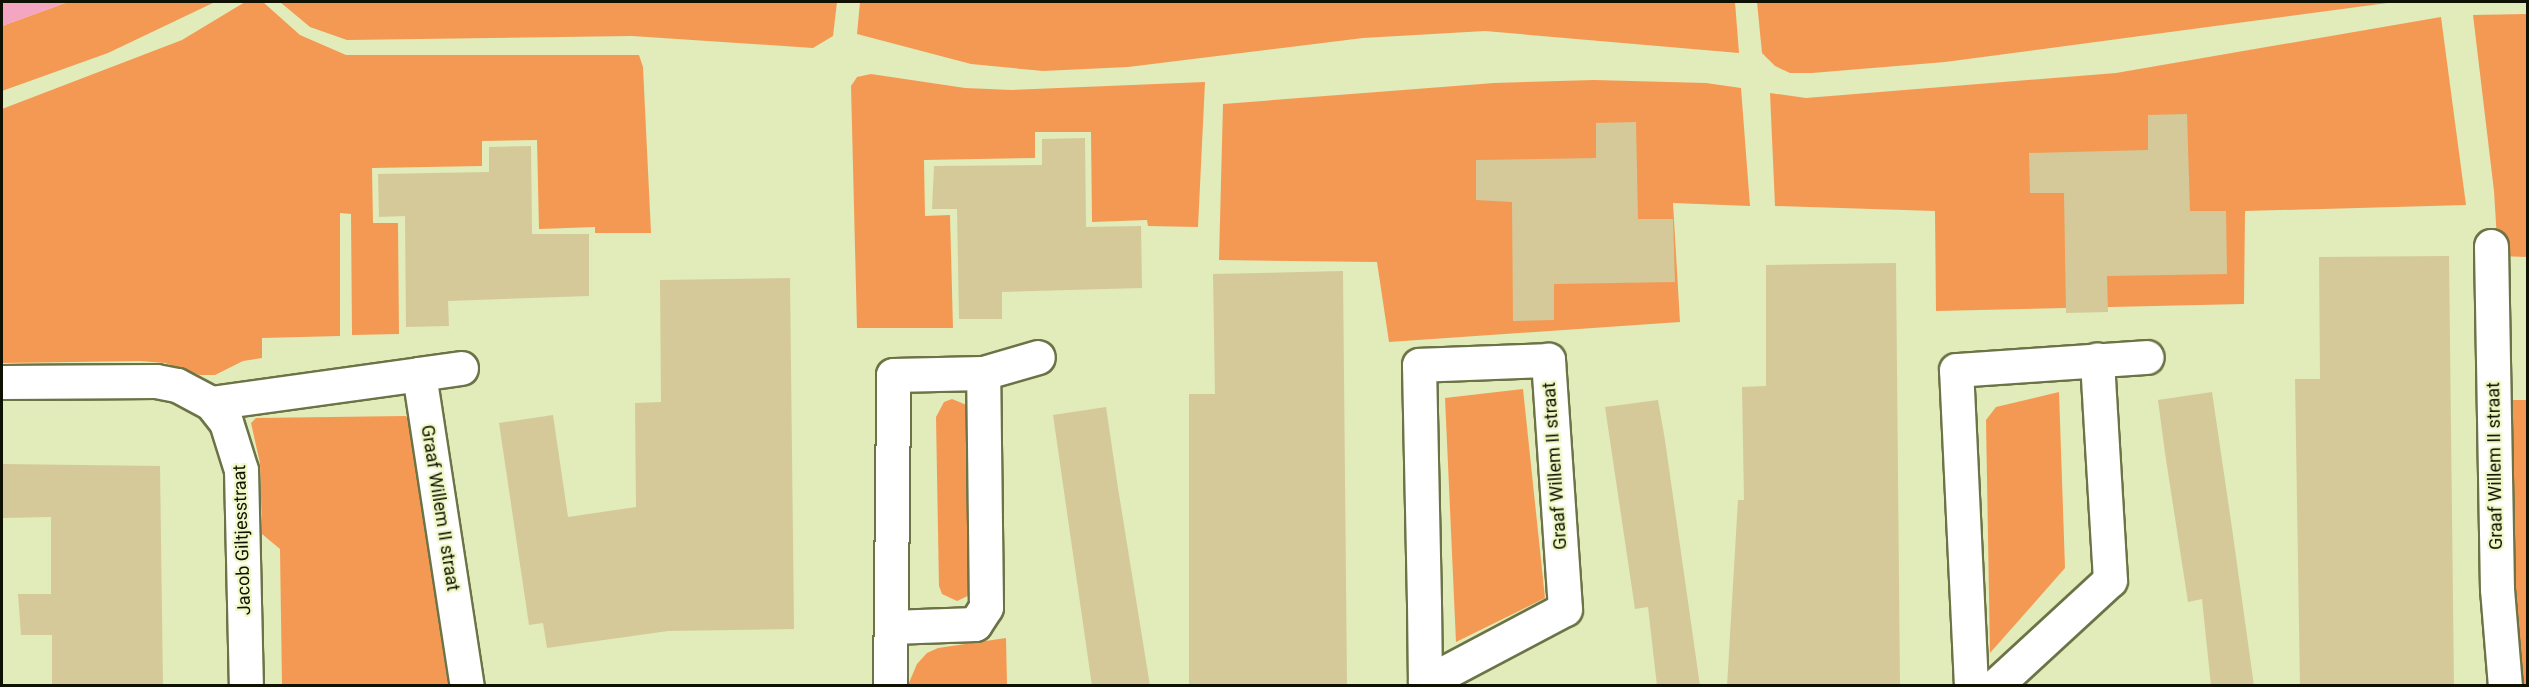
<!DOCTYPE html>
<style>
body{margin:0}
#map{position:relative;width:2529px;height:687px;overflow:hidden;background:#e2ebba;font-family:Roboto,sans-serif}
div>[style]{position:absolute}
.green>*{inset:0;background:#f49953}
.water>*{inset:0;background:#f4a5c2}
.building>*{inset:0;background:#d5c999}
.roads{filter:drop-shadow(2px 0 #6c7346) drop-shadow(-2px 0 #6c7346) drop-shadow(0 2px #6c7346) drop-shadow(0 -2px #6c7346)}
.street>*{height:33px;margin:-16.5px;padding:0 16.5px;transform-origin:16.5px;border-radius:16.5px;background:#fff}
span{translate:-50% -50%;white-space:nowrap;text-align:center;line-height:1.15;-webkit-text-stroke:4.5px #eff8c6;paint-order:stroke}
.street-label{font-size:18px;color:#0f1202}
.frame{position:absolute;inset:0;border:3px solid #0f1202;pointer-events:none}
</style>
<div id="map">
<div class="green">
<div style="clip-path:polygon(68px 2px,215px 2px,108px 53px,2px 91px,2px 26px)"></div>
<div style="clip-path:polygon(245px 2px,263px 2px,300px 35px,346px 55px,639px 55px,643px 67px,651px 233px,595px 233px,595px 227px,539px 229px,537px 140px,482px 141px,482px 166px,372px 168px,373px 223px,398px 223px,399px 334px,352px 335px,351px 214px,340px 213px,340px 336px,262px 338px,262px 358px,243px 361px,215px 375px,200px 375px,165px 363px,140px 361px,2px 363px,2px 109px,182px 40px)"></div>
<div style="clip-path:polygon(280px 2px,837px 2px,833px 36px,813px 48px,632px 36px,347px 40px,310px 27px)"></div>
<div style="clip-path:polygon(860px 2px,1735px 2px,1739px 53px,1485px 31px,1363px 38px,1128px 67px,1043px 71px,971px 64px,857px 34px)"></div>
<div style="clip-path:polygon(1757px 2px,2395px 2px,1945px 62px,1812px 73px,1790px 73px,1775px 66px,1762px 53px)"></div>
<div style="clip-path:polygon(2527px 14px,2527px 257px,2498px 256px,2494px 191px,2473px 15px)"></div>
<div style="clip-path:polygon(2441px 17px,2466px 205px,2245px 211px,2244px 304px,1936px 311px,1935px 211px,1775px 206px,1770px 93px,1806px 98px,2116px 73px)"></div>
<div style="clip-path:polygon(871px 74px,965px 88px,1012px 90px,1205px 82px,1198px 227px,1148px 226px,1147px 220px,1092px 222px,1091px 132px,1035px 132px,1035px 158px,924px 160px,925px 216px,950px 215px,953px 328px,857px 328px,851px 86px,857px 77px)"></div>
<div style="clip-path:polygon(1594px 80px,1706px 83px,1741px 88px,1750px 206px,1673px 203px,1680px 322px,1389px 342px,1377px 262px,1219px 260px,1223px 104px,1494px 83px)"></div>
<div style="clip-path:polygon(1523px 389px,1545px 598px,1456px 642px,1445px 398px)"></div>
<div style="clip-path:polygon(2059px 392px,2065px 568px,1990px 653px,1986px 420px,1996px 407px)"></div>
<div style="clip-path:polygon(952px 399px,969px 406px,972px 594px,957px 601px,942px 594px,939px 586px,936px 417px,944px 402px)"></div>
<div style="clip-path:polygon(2506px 400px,2527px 400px,2527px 685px,2516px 685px)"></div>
<div style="clip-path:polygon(406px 416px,410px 422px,448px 685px,282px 685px,280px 549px,262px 534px,260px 463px,251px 423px,256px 418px)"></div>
<div style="clip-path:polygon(1006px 638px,1007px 685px,908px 685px,917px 664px,927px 653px,938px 648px)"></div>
</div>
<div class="water">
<div style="clip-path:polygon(2px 2px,68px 2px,2px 26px)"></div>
</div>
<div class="building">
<div style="clip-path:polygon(2187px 114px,2190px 211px,2226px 211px,2227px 274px,2107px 276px,2108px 312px,2066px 313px,2064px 193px,2030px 193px,2029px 153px,2148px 150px,2148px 115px)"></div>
<div style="clip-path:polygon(1636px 122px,1638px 219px,1673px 219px,1675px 282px,1554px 284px,1554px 320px,1513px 321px,1512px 202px,1476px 200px,1476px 160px,1596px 158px,1596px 123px)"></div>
<div style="clip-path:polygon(1085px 138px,1086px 227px,1141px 226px,1142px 288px,1002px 292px,1002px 319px,959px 319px,957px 209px,932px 209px,934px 166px,1042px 165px,1042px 139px)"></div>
<div style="clip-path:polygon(531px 146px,532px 234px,589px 234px,589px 296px,448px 301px,449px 326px,406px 327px,405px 216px,379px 217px,378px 174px,489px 172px,489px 147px)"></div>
<div style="clip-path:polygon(2449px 256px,2454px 686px,2300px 686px,2295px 379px,2320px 379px,2319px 257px)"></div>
<div style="clip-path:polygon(1896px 263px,1900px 686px,1727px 686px,1738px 500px,1744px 500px,1742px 387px,1766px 386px,1766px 265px)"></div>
<div style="clip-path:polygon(1343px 271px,1347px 686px,1189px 686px,1189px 394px,1215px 394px,1213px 274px)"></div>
<div style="clip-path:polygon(790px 278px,794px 629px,668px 631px,547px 648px,543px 623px,529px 625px,499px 423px,553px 415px,568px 517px,636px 507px,635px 403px,661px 402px,660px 280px)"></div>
<div style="clip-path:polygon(2212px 392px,2232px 528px,2254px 686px,2211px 686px,2202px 599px,2188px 602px,2165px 453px,2158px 400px)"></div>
<div style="clip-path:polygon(1658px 400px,1665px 440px,1700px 686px,1657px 686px,1648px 607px,1635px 609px,1605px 407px)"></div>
<div style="clip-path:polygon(1106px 407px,1118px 488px,1150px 686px,1092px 686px,1053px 415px)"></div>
<div style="clip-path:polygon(2px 464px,160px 466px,163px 686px,52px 686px,52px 635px,21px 635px,18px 594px,51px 594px,51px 517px,2px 518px)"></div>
</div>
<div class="roads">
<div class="street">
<div style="left:2491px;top:246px;width:343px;rotate:89deg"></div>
<div style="left:2497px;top:589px;width:97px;rotate:85.3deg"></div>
<div style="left:461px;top:368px;width:42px;rotate:171.9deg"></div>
<div style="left:419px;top:374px;width:316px;rotate:81.3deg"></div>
<div style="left:2px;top:382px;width:154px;rotate:-0.4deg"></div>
<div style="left:156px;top:381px;width:21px;rotate:11deg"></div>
<div style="left:177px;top:385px;width:38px;rotate:28deg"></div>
<div style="left:211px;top:403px;width:24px;rotate:52deg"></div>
<div style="left:226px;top:422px;width:50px;rotate:72.6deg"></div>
<div style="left:241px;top:470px;width:216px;rotate:88.7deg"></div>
<div style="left:211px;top:403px;width:210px;rotate:-7.9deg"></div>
<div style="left:891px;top:627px;width:84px;rotate:-2deg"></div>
<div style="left:975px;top:624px;width:20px;rotate:-57deg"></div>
<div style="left:986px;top:607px;width:234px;rotate:-90.7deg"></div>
<div style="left:1425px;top:683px;width:158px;rotate:-27.9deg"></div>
<div style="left:1565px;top:609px;width:250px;rotate:-93.9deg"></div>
<div style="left:1548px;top:360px;width:129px;rotate:177.8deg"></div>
<div style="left:1419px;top:365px;width:238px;rotate:88.8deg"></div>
<div style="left:1424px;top:603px;width:80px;rotate:89.3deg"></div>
<div style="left:1425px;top:683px;width:3px;rotate:90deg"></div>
<div style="left:890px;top:686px;width:311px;rotate:-89.4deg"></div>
<div style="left:893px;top:375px;width:90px;rotate:-1.3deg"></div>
<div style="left:983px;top:373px;width:57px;rotate:-16.2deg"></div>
<div style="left:1971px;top:686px;width:316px;rotate:-92.7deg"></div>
<div style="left:1956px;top:370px;width:191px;rotate:-3.9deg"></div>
<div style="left:1995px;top:686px;width:156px;rotate:-42.7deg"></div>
<div style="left:2110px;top:580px;width:221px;rotate:-93.4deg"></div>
</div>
</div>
<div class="street-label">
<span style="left:1555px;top:466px;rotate:-94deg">Graaf Willem II straat</span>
<span style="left:2495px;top:466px;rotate:-91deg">Graaf Willem II straat</span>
<span style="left:440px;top:508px;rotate:81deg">Graaf Willem II straat</span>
<span style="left:242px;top:540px;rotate:-92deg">Jacob Giltjesstraat</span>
</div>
<div class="frame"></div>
</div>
